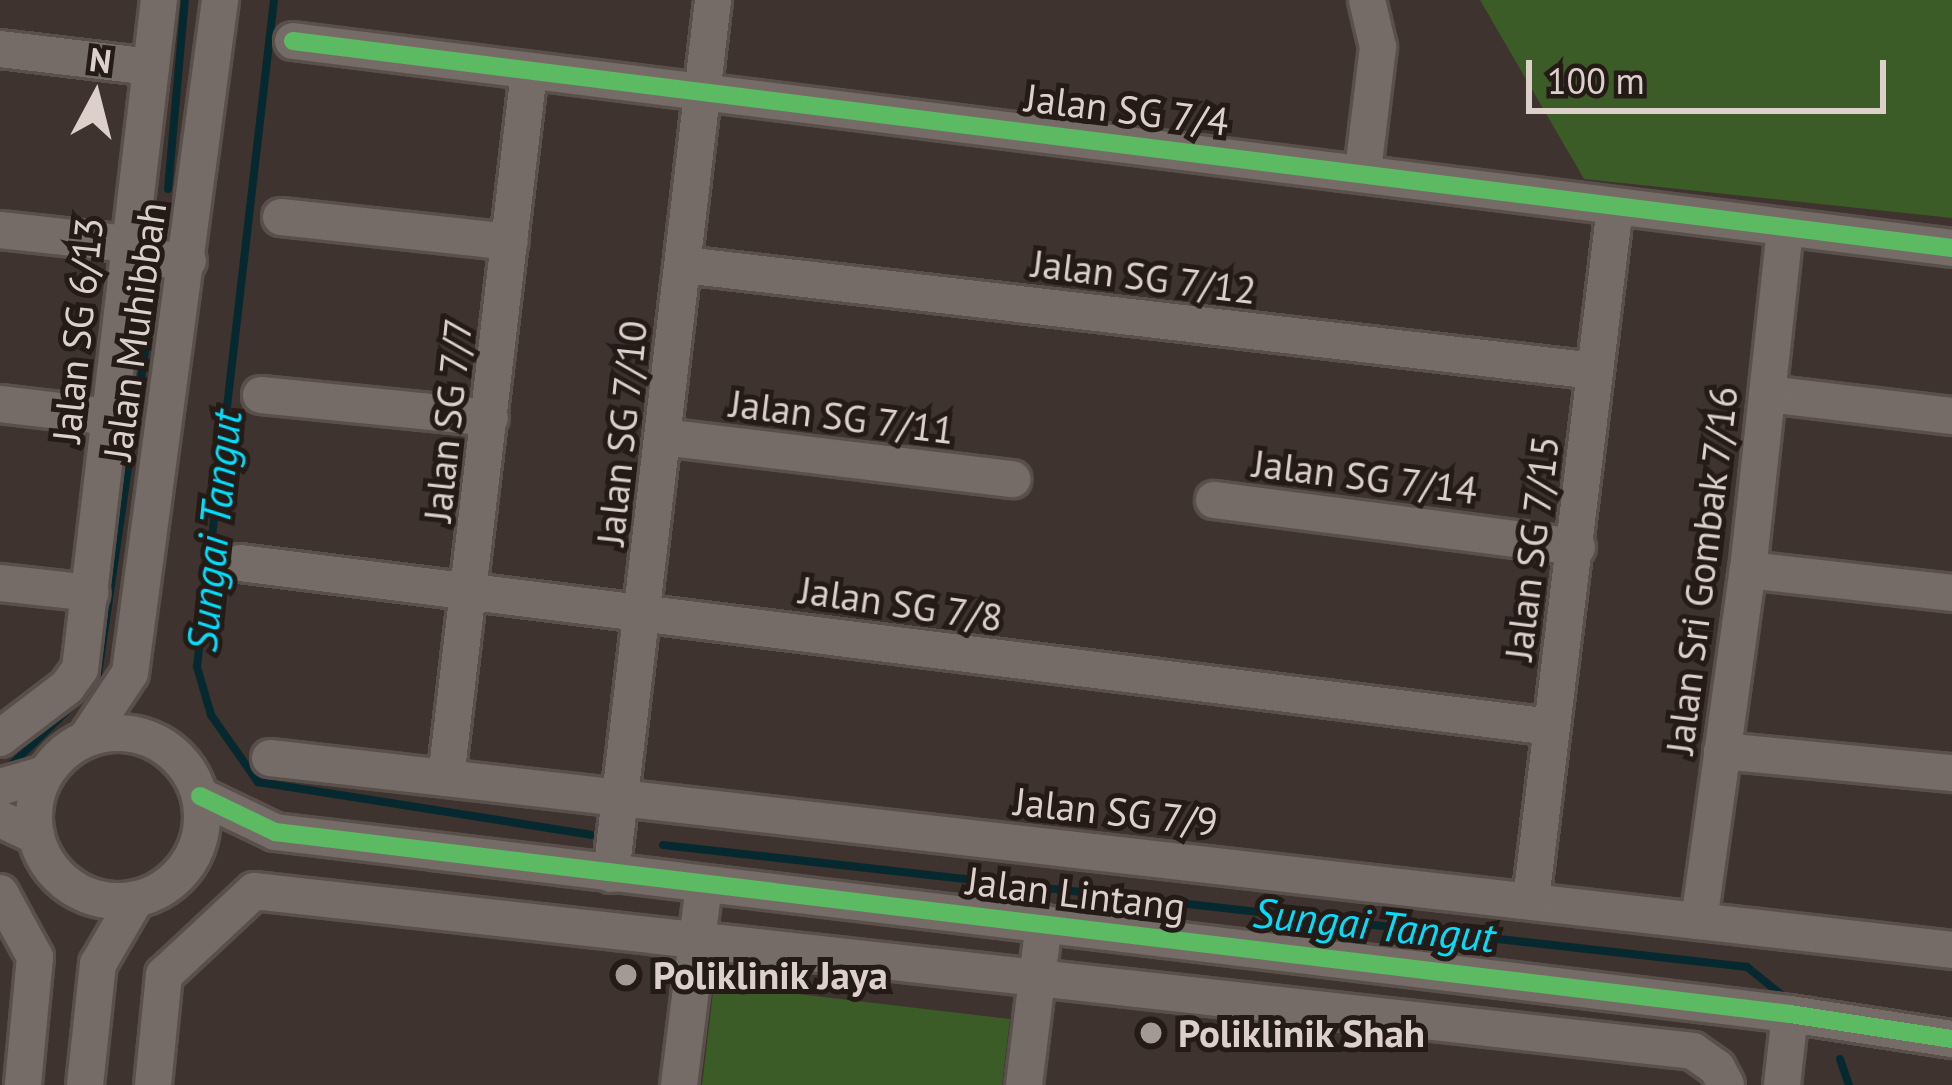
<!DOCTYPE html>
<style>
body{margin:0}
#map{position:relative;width:1952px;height:1085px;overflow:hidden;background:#3e332e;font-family:"PT Sans",sans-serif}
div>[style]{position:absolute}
.green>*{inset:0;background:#3b5b27}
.stream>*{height:8px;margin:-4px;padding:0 4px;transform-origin:4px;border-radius:4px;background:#062930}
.roads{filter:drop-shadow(3px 0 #594f4b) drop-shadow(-3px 0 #594f4b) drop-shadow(0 3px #594f4b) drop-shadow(0 -3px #594f4b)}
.minor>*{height:36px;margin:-18px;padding:0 18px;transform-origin:18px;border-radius:18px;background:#756c68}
.minor>.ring{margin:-18px;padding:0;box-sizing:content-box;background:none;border:36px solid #756c68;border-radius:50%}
.cycleway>*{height:18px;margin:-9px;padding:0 9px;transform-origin:9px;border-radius:9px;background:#5cba63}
.dots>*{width:33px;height:33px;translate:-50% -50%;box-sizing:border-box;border:6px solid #241b17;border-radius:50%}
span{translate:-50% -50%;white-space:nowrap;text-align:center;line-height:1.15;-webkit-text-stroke:10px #241b17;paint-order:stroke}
.street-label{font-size:39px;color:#ddd0cb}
.poi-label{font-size:39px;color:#ddd0cb;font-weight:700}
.left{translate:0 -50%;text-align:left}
.water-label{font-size:42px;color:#04ddfc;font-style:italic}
.north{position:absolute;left:36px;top:36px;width:120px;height:120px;-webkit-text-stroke:9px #241b17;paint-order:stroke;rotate:7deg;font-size:33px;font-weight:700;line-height:48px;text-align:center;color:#ddd0cb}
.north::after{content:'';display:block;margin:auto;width:42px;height:54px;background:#ddd0cb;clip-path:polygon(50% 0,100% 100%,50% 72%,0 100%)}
.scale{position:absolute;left:1526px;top:60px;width:360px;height:54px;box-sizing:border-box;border:6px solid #ddd0cb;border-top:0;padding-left:15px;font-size:36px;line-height:42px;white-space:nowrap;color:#ddd0cb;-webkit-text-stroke:9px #241b17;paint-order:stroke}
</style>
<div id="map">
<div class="green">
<div style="clip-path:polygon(1480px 0,1952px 0,1952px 218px,1584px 179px)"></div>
<div style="clip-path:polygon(714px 984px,1010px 1019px,1002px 1085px,702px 1085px)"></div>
</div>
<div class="stream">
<div style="left:274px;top:0;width:671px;rotate:96.59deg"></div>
<div style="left:197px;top:667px;width:50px;rotate:73.7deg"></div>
<div style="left:211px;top:715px;width:82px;rotate:55deg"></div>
<div style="left:258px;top:782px;width:337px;rotate:9deg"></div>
<div style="left:168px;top:189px;width:190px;rotate:-84.9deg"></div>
<div style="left:89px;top:686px;width:15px;rotate:-53deg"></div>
<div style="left:98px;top:674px;width:408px;rotate:-81.7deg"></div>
<div style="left:10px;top:766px;width:92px;rotate:-44.1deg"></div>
<div style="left:663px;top:845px;width:1091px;rotate:6.42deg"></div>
<div style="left:1747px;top:967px;width:53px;rotate:38.8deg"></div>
<div style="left:1840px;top:1059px;width:28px;rotate:71deg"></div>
</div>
<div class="roads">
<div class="minor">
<div style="left:293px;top:41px;width:1672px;rotate:7.11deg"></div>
<div style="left:0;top:49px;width:152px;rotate:6.8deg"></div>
<div style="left:1363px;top:171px;width:125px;rotate:-83.1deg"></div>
<div style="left:1378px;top:47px;width:48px;rotate:-103.2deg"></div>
<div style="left:281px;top:217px;width:230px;rotate:6.2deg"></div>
<div style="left:0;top:230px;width:130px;rotate:6.2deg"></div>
<div style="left:129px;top:244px;width:23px;rotate:38deg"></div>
<div style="left:147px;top:258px;width:41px;rotate:4.2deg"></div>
<div style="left:684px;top:265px;width:917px;rotate:6.64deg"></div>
<div style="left:1768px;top:394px;width:185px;rotate:6.8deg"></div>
<div style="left:261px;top:395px;width:230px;rotate:5.7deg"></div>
<div style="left:0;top:404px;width:112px;rotate:6.7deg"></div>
<div style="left:663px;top:437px;width:352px;rotate:6.9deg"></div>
<div style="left:1214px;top:500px;width:366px;rotate:7.4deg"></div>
<div style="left:240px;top:563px;width:1322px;rotate:7.13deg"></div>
<div style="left:1748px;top:570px;width:205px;rotate:6.4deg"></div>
<div style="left:0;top:583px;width:91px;rotate:6.3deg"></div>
<div class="ring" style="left:34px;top:733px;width:132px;height:132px"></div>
<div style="left:0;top:738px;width:84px;rotate:-37.3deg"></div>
<div style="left:67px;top:687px;width:22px;rotate:-54deg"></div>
<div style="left:80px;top:669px;width:674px;rotate:-83.27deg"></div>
<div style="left:86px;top:739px;width:79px;rotate:-56.3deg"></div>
<div style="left:130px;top:673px;width:679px;rotate:-82.38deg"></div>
<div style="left:1722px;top:751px;width:231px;rotate:5.5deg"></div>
<div style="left:270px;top:758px;width:1693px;rotate:6.51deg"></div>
<div style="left:446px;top:778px;width:712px;rotate:-83.3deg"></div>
<div style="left:0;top:787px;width:47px;rotate:-16.1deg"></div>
<div style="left:200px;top:796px;width:83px;rotate:25.6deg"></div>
<div style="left:275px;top:832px;width:1526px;rotate:6.85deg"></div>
<div style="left:1790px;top:1014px;width:164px;rotate:8.8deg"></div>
<div style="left:0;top:819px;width:40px;rotate:25deg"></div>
<div style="left:611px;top:874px;width:880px;rotate:-83.34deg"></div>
<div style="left:0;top:893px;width:73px;rotate:61.3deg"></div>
<div style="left:35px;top:957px;width:129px;rotate:95.4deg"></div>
<div style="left:1531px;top:900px;width:698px;rotate:-83.09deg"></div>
<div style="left:1699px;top:921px;width:354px;rotate:-82.1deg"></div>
<div style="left:1748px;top:570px;width:343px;rotate:-83.8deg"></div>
<div style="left:85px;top:1085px;width:122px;rotate:-83.9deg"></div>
<div style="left:98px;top:964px;width:75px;rotate:-59.7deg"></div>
<div style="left:153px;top:1085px;width:111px;rotate:-84.3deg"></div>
<div style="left:164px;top:975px;width:123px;rotate:-43deg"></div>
<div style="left:254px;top:891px;width:1448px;rotate:6.34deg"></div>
<div style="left:1693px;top:1051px;width:29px;rotate:35deg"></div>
<div style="left:1717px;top:1068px;width:19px;rotate:62deg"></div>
<div style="left:679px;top:1085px;width:202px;rotate:-82.9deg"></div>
<div style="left:1024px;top:1085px;width:163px;rotate:-83deg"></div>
<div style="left:1782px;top:1085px;width:71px;rotate:-83.6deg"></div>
</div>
</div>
<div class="cycleway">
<div style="left:293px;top:41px;width:1672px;rotate:7.11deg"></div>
<div style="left:200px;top:796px;width:83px;rotate:25.6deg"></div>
<div style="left:275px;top:832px;width:1526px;rotate:6.85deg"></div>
<div style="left:1790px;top:1014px;width:164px;rotate:8.8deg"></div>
</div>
<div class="dots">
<div style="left:626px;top:975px;background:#a59994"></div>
<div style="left:1151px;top:1033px;background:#a59994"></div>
</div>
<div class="street-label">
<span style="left:1127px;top:110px;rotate:7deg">Jalan SG 7/4</span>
<span style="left:1144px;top:277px;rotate:7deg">Jalan SG 7/12</span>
<span style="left:78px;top:330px;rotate:-84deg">Jalan SG 6/13</span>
<span style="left:135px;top:331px;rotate:-82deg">Jalan Muhibbah</span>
<span style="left:842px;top:417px;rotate:7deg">Jalan SG 7/11</span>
<span style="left:448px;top:420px;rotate:-84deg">Jalan SG 7/7</span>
<span style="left:622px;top:433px;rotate:-84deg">Jalan SG 7/10</span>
<span style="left:1365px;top:477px;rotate:7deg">Jalan SG 7/14</span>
<span style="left:1532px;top:548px;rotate:-83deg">Jalan SG 7/15</span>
<span style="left:1702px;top:570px;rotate:-83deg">Jalan Sri Gombak 7/16</span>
<span style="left:901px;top:604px;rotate:8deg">Jalan SG 7/8</span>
<span style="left:1116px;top:812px;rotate:6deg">Jalan SG 7/9</span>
<span style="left:1076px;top:894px;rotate:7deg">Jalan Lintang</span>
</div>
<div class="poi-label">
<span class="left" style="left:653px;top:975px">Poliklinik Jaya</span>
<span class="left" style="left:1178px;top:1033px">Poliklinik Shah</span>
</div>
<div class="water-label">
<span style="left:214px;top:531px;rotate:-84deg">Sungai Tangut</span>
<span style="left:1374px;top:925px;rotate:6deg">Sungai Tangut</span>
</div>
<div class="north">N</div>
<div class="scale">100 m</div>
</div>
